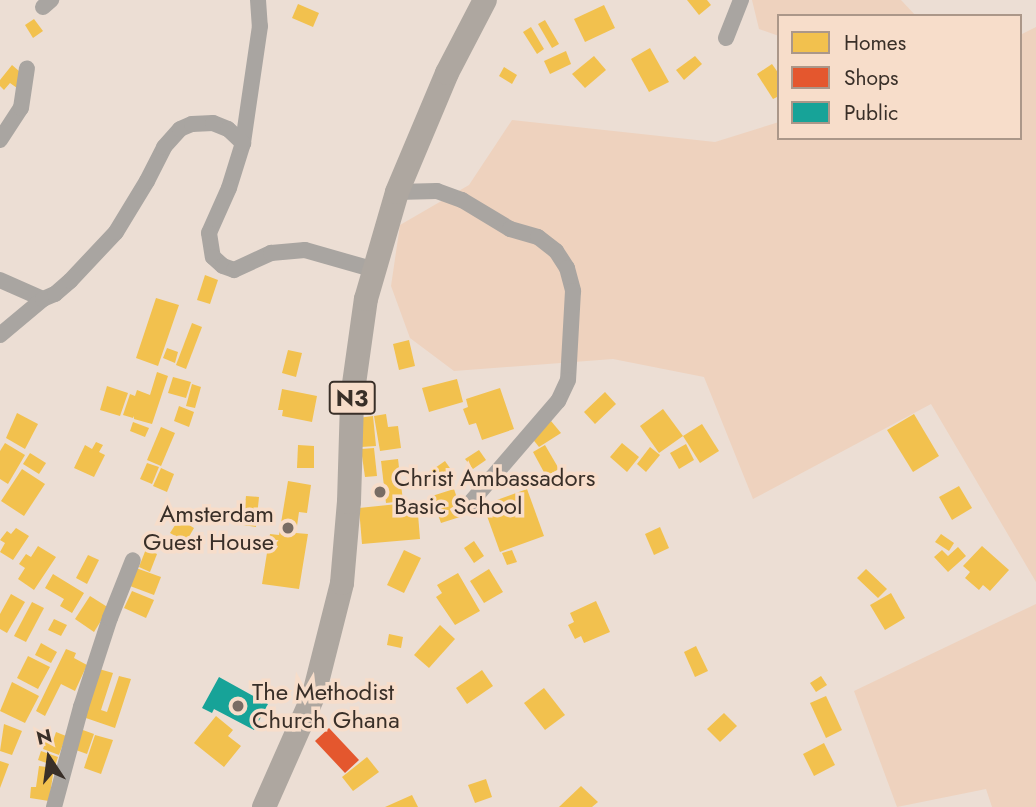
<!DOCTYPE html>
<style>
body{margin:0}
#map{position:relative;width:1036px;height:807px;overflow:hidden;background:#ecded4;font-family:Jost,sans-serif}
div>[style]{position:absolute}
.green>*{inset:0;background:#eed2be}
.homes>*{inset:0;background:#f2c14e}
.shops>*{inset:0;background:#e4572e}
.public>*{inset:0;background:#17a398}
.street>*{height:16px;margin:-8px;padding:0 8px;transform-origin:8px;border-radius:8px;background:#a9a5a1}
.primary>*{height:24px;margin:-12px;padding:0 12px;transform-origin:12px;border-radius:12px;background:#aea7a0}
.dots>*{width:19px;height:19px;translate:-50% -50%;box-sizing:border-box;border:4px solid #f7ddca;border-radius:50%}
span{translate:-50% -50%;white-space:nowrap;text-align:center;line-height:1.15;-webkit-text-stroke:7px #f7ddca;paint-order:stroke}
.shield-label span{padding:2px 5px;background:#f7ddca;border:2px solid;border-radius:5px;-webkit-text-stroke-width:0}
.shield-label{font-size:23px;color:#392f28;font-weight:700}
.poi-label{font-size:24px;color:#392f28}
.left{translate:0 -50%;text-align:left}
.right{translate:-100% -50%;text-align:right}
.legend{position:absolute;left:777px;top:14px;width:245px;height:126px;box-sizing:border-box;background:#f7ddca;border:2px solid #ab9789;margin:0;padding:9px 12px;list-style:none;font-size:21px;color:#392f28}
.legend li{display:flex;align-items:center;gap:14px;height:35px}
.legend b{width:35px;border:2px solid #ab9789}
.north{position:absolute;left:14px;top:723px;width:70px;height:70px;-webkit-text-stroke:5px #f7ddca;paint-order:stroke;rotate:347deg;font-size:19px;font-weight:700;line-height:28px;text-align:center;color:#392f28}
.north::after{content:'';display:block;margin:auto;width:24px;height:32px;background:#392f28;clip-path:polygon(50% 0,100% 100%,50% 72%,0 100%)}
</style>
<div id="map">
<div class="green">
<div style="clip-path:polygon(752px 0,901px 0,916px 16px,779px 16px,779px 36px,759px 29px)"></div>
<div style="clip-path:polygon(1036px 27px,1036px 582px,931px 404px,753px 499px,704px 377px,613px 359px,454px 371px,410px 338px,391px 286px,400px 225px,469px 185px,512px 120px,715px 142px,779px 122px,779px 138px,1020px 138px,1020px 35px)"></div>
<div style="clip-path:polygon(1036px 604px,1036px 807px,992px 807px,986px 789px,897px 807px,854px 691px)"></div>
</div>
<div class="homes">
<div style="clip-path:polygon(687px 0,707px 0,711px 5px,699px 15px)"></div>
<div style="clip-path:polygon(298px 4px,319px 13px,313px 27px,292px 18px)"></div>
<div style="clip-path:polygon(604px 5px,615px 28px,585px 42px,574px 19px)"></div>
<div style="clip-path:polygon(34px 19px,43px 31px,33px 38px,25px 25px)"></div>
<div style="clip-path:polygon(545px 20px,559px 44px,552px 48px,538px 24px)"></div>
<div style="clip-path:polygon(531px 27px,544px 49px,537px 54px,523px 32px)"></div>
<div style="clip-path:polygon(650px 48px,669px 82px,649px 92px,631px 59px)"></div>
<div style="clip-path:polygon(566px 51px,571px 64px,550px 74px,544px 61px)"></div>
<div style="clip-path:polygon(594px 56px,606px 70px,585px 88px,572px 74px)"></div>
<div style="clip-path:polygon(695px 56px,702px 64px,684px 80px,676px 70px)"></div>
<div style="clip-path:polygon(772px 64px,779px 74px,779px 96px,773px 99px,757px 74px)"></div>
<div style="clip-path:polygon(12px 65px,26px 77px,17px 88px,10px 83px,4px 90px,0 86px,0 80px)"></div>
<div style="clip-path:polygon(504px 67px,517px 75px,512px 84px,499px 76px)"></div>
<div style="clip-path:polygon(205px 275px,218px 280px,210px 304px,197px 300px)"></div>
<div style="clip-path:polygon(156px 298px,179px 305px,158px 366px,136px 358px)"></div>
<div style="clip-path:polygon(192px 323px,202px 327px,186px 369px,176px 365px)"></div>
<div style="clip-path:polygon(409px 340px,415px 366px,399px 370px,393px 344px)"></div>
<div style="clip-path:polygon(167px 348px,178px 352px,175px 363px,163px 358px)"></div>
<div style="clip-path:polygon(288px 350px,302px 353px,296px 377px,282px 373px)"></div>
<div style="clip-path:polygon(157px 372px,168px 376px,152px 424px,134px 419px,134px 416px,133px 418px,123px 415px,130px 394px,135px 396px,137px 390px,150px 395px)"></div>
<div style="clip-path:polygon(173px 377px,191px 382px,186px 398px,168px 393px)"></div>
<div style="clip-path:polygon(457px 379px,463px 402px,429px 412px,422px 388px)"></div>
<div style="clip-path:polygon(192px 384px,201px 387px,195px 408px,186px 406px)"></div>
<div style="clip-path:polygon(107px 386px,128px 393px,120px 416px,100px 410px)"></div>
<div style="clip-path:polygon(500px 388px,514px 429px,482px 440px,476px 423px,469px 425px,463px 409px,468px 407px,466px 399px)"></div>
<div style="clip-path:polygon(282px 389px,317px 396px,312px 422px,282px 416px,283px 410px,278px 410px)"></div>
<div style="clip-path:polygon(605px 392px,616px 404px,595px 424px,584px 412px)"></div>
<div style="clip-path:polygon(179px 406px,194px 412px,189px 427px,174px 421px)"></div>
<div style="clip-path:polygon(663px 409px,683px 436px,659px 453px,640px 426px)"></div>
<div style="clip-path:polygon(17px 413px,38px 424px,25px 449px,6px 438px)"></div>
<div style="clip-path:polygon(386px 414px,388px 427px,398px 426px,401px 448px,380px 451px,374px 416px)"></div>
<div style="clip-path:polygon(914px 414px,939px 456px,913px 472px,887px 430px)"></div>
<div style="clip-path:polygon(373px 416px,376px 446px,361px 447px,358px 418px)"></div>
<div style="clip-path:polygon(551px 421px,561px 433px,539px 447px,531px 437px)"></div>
<div style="clip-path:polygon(133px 422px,149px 428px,145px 437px,130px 431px)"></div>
<div style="clip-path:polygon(702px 424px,719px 451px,700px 463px,683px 436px)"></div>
<div style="clip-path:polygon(161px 427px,175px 433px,161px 466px,147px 460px)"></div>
<div style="clip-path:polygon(96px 442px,103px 445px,99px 452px,105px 455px,94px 477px,74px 468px,85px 445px,92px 449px)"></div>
<div style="clip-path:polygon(5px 443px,25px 455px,8px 484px,0 479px,0 451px)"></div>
<div style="clip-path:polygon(622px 443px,639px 457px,627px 472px,610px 457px)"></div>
<div style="clip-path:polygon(686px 444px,694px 460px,679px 469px,670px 453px)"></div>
<div style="clip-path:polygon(298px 445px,314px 446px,314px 468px,297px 468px)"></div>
<div style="clip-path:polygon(545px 445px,559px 469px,546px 476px,533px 452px)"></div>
<div style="clip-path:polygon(650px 447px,660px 455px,646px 472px,637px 464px)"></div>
<div style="clip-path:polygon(374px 448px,377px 476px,365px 477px,361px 449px)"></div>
<div style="clip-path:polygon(479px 450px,486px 460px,473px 469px,465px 459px)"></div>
<div style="clip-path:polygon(30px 453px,46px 463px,39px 474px,23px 464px)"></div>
<div style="clip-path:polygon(398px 459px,403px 501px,386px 503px,381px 461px)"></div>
<div style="clip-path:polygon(445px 461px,452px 471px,430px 487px,422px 477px)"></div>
<div style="clip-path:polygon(147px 463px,159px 467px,152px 484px,140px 479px)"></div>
<div style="clip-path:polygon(161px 468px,174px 474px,167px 492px,153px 486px)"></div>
<div style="clip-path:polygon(22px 469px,45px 484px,24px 516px,1px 501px)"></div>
<div style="clip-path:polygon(288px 481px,311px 485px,307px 513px,299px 512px,296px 533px,308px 534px,299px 589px,262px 584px,270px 534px,279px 535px)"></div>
<div style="clip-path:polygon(959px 486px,972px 508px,952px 520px,939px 497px)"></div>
<div style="clip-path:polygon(454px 489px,463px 516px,441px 523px,438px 515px,433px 516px,430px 508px,435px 506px,432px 496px)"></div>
<div style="clip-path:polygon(527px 489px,544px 536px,500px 552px,483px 505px)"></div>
<div style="clip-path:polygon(246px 496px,259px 497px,256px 527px,243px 525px)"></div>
<div style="clip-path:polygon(417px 502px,420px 539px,362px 544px,359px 508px)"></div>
<div style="clip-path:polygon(179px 519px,194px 528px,186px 542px,170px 533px)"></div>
<div style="clip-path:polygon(660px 527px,669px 548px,654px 555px,645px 534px)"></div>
<div style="clip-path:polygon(16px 528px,29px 536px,13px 560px,0 552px,5px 543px,0 540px,7px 531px,11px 534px)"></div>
<div style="clip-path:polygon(941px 534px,954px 543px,949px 551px,935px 542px)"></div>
<div style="clip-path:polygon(474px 541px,484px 556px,474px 563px,464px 548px)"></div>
<div style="clip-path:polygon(38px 546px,56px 557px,34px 590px,18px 579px,25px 568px,19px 564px,26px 554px,31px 557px)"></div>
<div style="clip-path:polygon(982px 546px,1009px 570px,990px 591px,983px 585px,979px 590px,965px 578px,970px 572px,963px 566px)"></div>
<div style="clip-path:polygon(958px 547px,966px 556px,948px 572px,934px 557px,942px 550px,948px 556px)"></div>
<div style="clip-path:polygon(146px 549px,157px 554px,150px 572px,139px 567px)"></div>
<div style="clip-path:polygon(404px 550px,421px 558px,404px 593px,387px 585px)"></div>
<div style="clip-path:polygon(512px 550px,517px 562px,507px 565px,502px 553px)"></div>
<div style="clip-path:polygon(88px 555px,99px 560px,87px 584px,76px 578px)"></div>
<div style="clip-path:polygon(136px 568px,161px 577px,154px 595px,130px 586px)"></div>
<div style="clip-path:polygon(489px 569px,503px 592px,484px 603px,470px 581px)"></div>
<div style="clip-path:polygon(866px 569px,887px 589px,878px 598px,857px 578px)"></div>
<div style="clip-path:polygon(458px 573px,480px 611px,455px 625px,436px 597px,442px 593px,437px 585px)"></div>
<div style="clip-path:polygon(53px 574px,84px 593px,72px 613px,60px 606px,64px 599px,45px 588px)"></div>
<div style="clip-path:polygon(132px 591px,154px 600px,146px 618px,124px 608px)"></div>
<div style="clip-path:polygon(891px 593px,905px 618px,885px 630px,870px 605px)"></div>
<div style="clip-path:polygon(11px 594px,25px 602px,7px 633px,0 629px,0 614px)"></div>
<div style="clip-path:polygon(90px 596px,109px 608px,94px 632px,75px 619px)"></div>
<div style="clip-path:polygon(596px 601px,610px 632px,584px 643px,581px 636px,575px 639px,568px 625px,574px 622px,570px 613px)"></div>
<div style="clip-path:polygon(32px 602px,44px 608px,26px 642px,14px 636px)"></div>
<div style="clip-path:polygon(54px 619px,67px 625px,61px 636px,48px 630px)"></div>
<div style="clip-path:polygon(440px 625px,455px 639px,429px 668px,414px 655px)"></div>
<div style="clip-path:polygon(389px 634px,403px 637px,401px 648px,387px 645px)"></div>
<div style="clip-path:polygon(41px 643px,57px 652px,51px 663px,35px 655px)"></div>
<div style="clip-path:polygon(696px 646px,708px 671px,695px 677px,684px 652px)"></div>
<div style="clip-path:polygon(66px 649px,76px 653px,74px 658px,87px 665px,75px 691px,61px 684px,45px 716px,36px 711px)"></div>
<div style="clip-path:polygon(28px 656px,50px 667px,38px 689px,17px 678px)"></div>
<div style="clip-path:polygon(99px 669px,113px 673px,101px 710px,107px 712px,119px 676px,131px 679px,115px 728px,83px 717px)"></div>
<div style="clip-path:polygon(482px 670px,493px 686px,467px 704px,456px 688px)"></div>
<div style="clip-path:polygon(821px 676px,827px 685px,816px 692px,810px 683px)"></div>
<div style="clip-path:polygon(12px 682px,39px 696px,25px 723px,0 711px)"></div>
<div style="clip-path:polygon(544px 688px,565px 715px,545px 730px,524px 703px)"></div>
<div style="clip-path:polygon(826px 696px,842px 730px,826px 738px,810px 703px)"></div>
<div style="clip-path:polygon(724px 713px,737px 726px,720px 742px,707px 729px)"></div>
<div style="clip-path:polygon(216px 716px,233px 730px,228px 736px,241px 746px,224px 767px,194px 743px)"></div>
<div style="clip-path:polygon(4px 724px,22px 731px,12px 755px,0 751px)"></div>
<div style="clip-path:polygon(80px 729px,94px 734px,87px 754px,73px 749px)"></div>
<div style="clip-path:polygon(56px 732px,66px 736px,59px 755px,43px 749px,47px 738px,53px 741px)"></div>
<div style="clip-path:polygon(95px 735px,113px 740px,101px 774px,84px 768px)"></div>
<div style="clip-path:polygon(824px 743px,835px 765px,814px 776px,803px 754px)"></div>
<div style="clip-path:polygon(41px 751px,58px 757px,55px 766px,38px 760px)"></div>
<div style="clip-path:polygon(367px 757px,379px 772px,353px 791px,342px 777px)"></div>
<div style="clip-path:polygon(0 761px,9px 764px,0 788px)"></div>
<div style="clip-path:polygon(39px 766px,54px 768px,49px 801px,30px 798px,31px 787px,36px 787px)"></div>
<div style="clip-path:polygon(486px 779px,492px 797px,475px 803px,468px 785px)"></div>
<div style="clip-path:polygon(581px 786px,598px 802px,592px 807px,559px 807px)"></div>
<div style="clip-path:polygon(412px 795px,418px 807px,385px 807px)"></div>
</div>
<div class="shops">
<div style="clip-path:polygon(329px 728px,359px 760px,345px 773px,315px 741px)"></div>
</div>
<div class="public">
<div style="clip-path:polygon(219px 677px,268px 704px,254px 730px,214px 709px,212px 713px,202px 708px)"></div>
</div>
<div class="street">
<div style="left:258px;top:0;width:26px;rotate:86deg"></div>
<div style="left:260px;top:26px;width:118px;rotate:98.3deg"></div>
<div style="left:243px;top:143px;width:47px;rotate:107.3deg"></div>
<div style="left:229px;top:188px;width:49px;rotate:114deg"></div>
<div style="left:209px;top:233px;width:24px;rotate:81deg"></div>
<div style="left:213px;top:257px;width:13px;rotate:42deg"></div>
<div style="left:223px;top:266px;width:12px;rotate:20deg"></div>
<div style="left:234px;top:270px;width:41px;rotate:-24.7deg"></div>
<div style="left:271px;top:253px;width:34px;rotate:-5deg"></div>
<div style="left:305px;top:250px;width:73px;rotate:15.9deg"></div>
<div style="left:43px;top:7px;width:11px;rotate:-41deg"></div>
<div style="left:726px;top:38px;width:41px;rotate:-68.5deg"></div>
<div style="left:0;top:140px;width:38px;rotate:-57deg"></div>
<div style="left:21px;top:108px;width:40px;rotate:-81.5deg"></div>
<div style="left:397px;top:192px;width:40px;rotate:-1.4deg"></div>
<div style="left:437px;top:191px;width:27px;rotate:20deg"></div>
<div style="left:462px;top:200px;width:56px;rotate:31.1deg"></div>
<div style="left:510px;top:229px;width:29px;rotate:16deg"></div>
<div style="left:538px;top:237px;width:23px;rotate:38deg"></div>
<div style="left:556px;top:251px;width:20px;rotate:57deg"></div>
<div style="left:567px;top:268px;width:24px;rotate:75deg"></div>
<div style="left:573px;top:291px;width:89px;rotate:93.2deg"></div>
<div style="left:568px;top:380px;width:23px;rotate:115deg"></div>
<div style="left:558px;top:401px;width:133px;rotate:130.7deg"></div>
<div style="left:0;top:280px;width:47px;rotate:23.8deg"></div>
<div style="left:0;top:335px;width:56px;rotate:-39.9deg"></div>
<div style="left:43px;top:299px;width:13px;rotate:-23deg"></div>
<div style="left:55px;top:294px;width:20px;rotate:-41deg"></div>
<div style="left:70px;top:281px;width:67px;rotate:-46.8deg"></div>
<div style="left:116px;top:232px;width:60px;rotate:-58.7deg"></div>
<div style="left:147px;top:181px;width:38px;rotate:-63deg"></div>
<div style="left:164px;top:147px;width:24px;rotate:-48deg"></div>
<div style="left:180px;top:129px;width:13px;rotate:-23deg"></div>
<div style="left:192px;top:124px;width:21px;rotate:-3deg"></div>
<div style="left:213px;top:123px;width:16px;rotate:22deg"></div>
<div style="left:228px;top:129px;width:21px;rotate:43deg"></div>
<div style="left:54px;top:807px;width:104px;rotate:-74.9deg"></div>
<div style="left:81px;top:707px;width:94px;rotate:-72deg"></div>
<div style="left:110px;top:618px;width:62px;rotate:-68.4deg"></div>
</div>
<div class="primary">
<div style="left:264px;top:807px;width:124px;rotate:-66.1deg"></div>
<div style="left:314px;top:694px;width:114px;rotate:-75.8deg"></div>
<div style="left:342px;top:583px;width:81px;rotate:-85.1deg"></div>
<div style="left:349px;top:502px;width:104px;rotate:-88.3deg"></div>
<div style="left:352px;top:398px;width:100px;rotate:-82deg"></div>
<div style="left:366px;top:299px;width:111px;rotate:-73.8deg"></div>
<div style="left:397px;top:192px;width:129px;rotate:-67.2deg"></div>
<div style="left:447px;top:73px;width:82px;rotate:-62.5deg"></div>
</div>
<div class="dots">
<div style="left:380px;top:492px;background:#786c64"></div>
<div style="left:288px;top:528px;background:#786c64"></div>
<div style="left:238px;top:706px;background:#786c64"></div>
</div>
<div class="shield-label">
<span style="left:352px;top:398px">N3</span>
</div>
<div class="poi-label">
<span class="left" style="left:394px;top:492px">Christ Ambassadors<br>Basic School</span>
<span class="right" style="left:274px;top:528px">Amsterdam<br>Guest House</span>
<span class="left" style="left:252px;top:706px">The Methodist<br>Church Ghana</span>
</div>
<ul class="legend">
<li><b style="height:19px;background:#f2c14e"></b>Homes</li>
<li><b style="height:19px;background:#e4572e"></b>Shops</li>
<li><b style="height:19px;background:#17a398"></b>Public</li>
</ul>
<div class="north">N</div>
</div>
